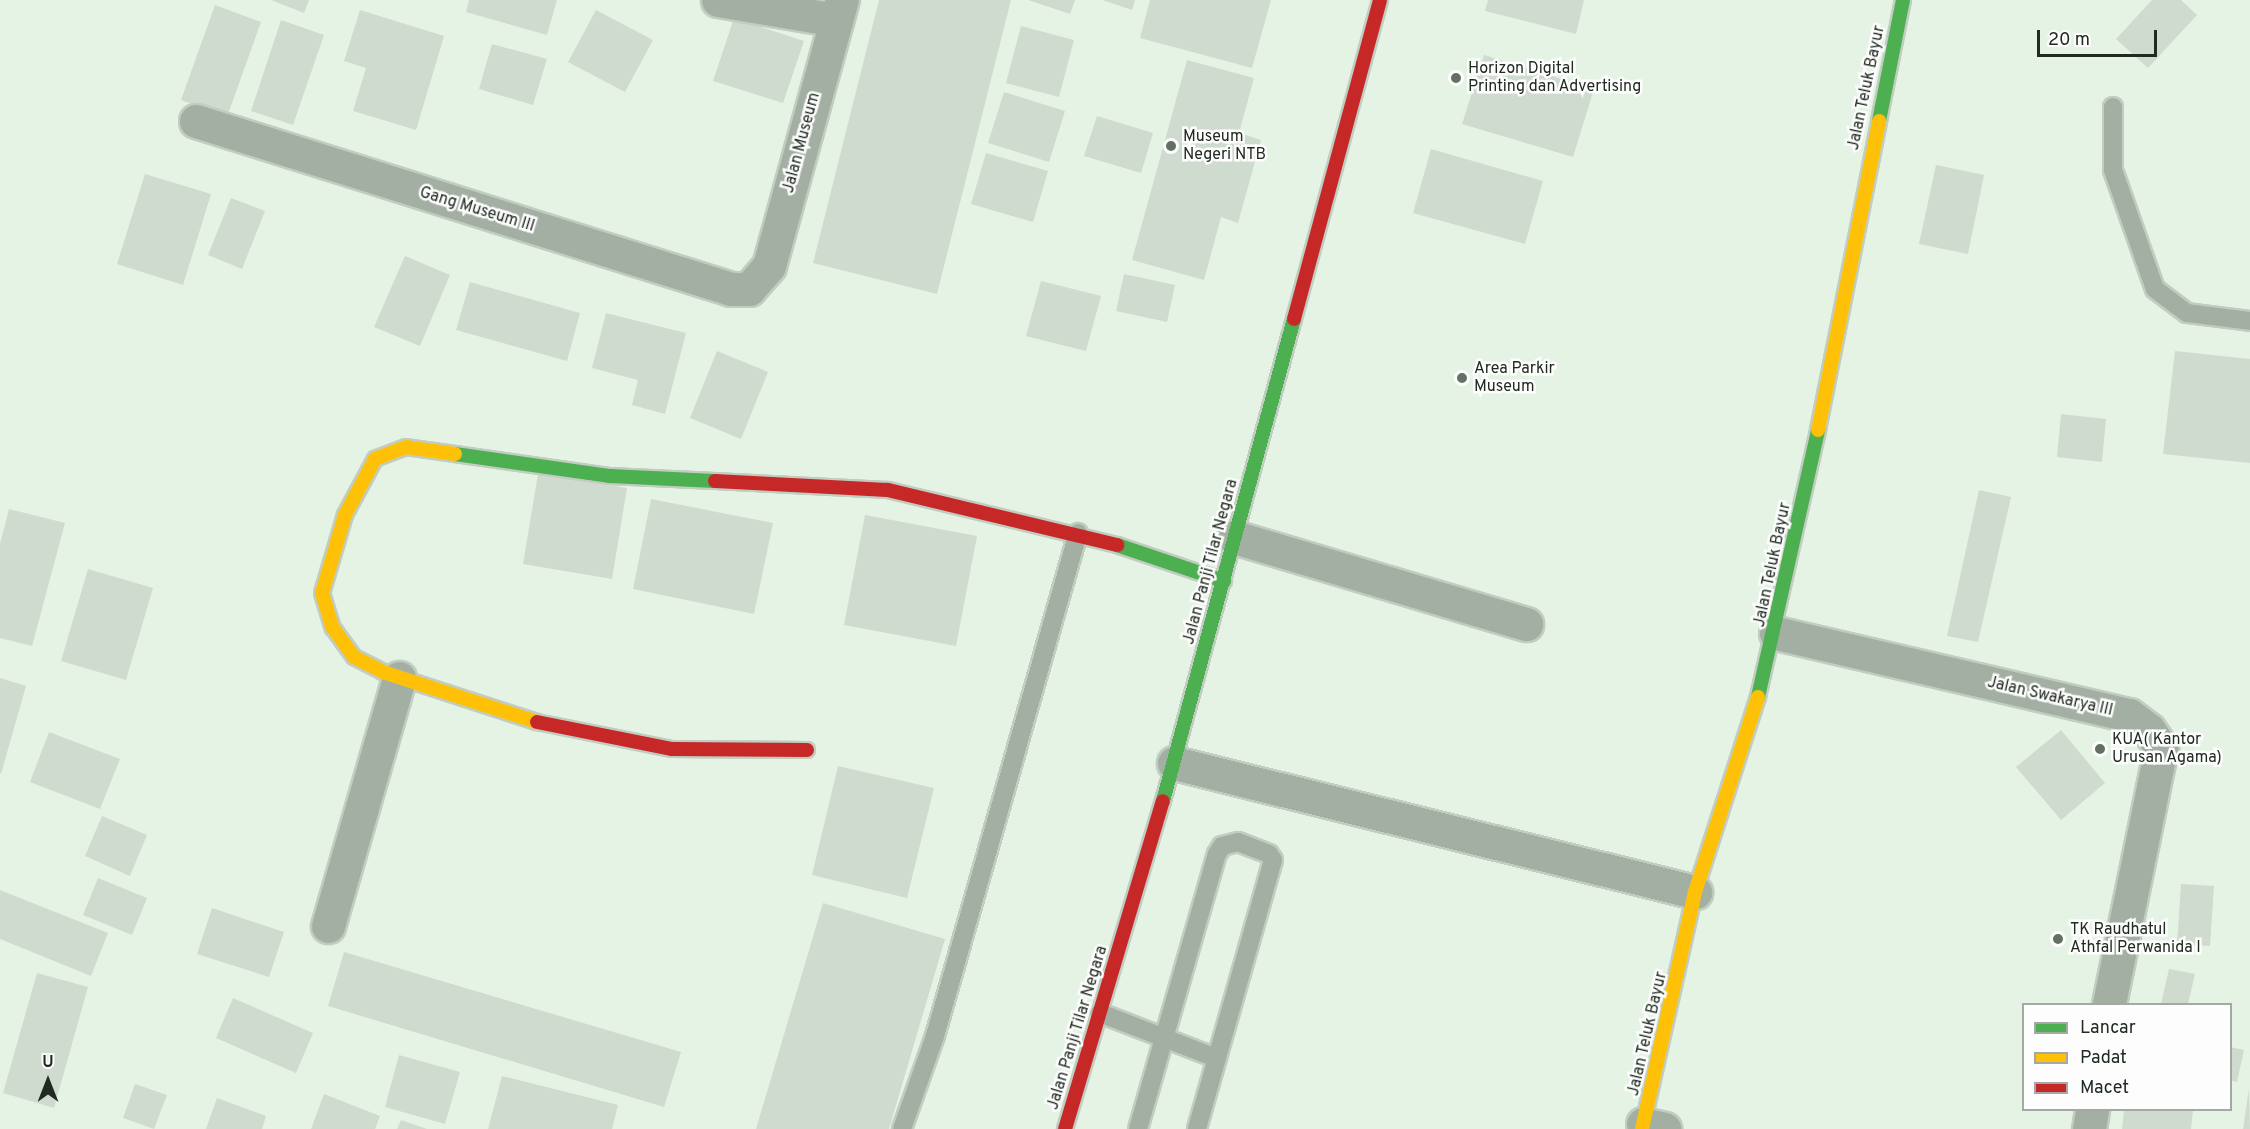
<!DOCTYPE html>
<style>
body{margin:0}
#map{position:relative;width:2250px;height:1129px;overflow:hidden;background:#e4f3e4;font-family:Overpass,sans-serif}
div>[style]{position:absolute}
.building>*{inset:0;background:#cfdbcf}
.roads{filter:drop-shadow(2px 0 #c2cdc2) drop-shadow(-2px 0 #c2cdc2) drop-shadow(0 2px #c2cdc2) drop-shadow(0 -2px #c2cdc2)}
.lane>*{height:18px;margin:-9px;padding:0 9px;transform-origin:9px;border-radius:9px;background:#a3afa3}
.street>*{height:33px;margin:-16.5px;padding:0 16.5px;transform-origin:16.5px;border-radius:16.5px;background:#a3afa3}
.fast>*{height:14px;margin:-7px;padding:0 7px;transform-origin:7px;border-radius:7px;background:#4caf50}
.slow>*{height:14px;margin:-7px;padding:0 7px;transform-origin:7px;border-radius:7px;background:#ffc107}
.jam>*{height:14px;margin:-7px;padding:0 7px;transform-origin:7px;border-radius:7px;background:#c62828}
.dots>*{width:16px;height:16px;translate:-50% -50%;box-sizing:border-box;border:3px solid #fdfdfd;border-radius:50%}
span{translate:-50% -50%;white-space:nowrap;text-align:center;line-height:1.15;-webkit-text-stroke:5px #fdfdfd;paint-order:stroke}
.poi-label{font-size:16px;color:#202a20}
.left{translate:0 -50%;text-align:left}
.street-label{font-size:16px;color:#202a20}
.legend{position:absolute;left:2022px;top:1003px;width:210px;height:108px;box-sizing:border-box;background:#fdfdfd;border:2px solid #a5a9a5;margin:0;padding:8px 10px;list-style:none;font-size:18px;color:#202a20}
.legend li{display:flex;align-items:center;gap:12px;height:30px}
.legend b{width:30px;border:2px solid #a5a9a5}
.north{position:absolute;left:18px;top:1051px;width:60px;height:60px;-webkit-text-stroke:4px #fdfdfd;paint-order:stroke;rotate:0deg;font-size:16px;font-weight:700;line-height:24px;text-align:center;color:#202a20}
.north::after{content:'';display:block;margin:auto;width:21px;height:27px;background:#202a20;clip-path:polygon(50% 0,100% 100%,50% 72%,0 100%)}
.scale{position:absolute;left:2037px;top:30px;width:120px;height:27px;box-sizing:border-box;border:3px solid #202a20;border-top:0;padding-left:8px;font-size:18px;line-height:21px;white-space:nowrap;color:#202a20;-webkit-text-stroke:4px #fdfdfd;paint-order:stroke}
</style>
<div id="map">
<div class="building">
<div style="clip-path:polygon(271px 0,309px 0,304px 13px)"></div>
<div style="clip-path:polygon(469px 0,557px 0,547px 35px,466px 12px)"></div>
<div style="clip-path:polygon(879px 0,1011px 0,937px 294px,813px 263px)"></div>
<div style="clip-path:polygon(1028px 0,1075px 0,1070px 14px)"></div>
<div style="clip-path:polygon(1102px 0,1135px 0,1132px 10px)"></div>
<div style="clip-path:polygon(1150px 0,1271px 0,1252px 68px,1140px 38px)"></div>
<div style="clip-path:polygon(1488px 0,1584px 0,1576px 34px,1485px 11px)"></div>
<div style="clip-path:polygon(2152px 0,2181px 0,2197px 15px,2148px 68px,2116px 39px)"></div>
<div style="clip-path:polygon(215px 5px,261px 22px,227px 117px,181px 100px)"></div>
<div style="clip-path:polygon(360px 10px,444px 36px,416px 130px,353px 111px,366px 68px,344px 61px)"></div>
<div style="clip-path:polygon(596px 10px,653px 40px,625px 92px,568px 62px)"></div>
<div style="clip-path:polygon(734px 18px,804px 41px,783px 103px,713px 81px)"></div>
<div style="clip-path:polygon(281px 20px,324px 35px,293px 125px,251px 111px)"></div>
<div style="clip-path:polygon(1021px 26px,1074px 40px,1059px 97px,1006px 83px)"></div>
<div style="clip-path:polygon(492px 44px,547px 59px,533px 105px,479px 89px)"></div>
<div style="clip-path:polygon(1484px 55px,1594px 89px,1573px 157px,1462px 124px)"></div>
<div style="clip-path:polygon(1187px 60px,1254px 78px,1239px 133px,1261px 140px,1238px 223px,1221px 217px,1204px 280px,1132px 260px)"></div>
<div style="clip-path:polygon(1004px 92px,1065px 111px,1049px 162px,988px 143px)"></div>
<div style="clip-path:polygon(1097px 116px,1153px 133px,1141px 173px,1084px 156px)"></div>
<div style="clip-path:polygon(1431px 149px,1543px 181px,1525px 244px,1413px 213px)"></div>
<div style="clip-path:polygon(986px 153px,1048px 171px,1033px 222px,971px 204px)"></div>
<div style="clip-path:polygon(1936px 165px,1984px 175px,1968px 254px,1919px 244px)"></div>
<div style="clip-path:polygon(145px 174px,211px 194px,183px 285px,117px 264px)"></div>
<div style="clip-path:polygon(231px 198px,265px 211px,242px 269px,208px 255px)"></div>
<div style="clip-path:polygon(405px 256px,450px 275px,420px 346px,374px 327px)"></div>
<div style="clip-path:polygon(1124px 274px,1175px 285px,1167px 322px,1116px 311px)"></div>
<div style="clip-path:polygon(1041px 281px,1101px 296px,1086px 351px,1026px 336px)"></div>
<div style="clip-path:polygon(470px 282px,580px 313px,567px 361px,456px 330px)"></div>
<div style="clip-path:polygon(606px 313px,686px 333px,665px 414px,632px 405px,638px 380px,592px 368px)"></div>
<div style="clip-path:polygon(717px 351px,768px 372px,741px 439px,690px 418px)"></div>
<div style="clip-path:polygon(2175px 351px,2250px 359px,2250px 463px,2163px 454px)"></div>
<div style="clip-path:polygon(2061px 414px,2106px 419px,2102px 462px,2057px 457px)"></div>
<div style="clip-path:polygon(538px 474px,627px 488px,612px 579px,523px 564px)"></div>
<div style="clip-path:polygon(1979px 490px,2011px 497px,1978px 642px,1947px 636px)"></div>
<div style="clip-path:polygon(651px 499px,773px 523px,754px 614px,633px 589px)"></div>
<div style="clip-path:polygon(9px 509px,65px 523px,32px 646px,0 638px,0 544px)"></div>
<div style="clip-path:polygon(865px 515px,977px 536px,956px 646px,844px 625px)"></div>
<div style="clip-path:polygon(88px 569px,153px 588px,126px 680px,61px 661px)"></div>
<div style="clip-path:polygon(0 678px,26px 686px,1px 774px,0 773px)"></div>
<div style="clip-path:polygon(2061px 730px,2105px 783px,2061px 820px,2016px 767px)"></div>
<div style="clip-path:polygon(49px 732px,120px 759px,100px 809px,30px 782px)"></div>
<div style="clip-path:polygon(838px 766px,934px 788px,907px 898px,812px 875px)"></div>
<div style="clip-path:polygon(102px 816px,147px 835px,130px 876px,85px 856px)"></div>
<div style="clip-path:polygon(98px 878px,147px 898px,132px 935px,83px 915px)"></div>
<div style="clip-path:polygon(2181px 884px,2214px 886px,2210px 946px,2177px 944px)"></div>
<div style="clip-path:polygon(0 890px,108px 933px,91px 976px,0 939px)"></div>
<div style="clip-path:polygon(823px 903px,945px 939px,889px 1129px,756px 1129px)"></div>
<div style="clip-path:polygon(212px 908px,284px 932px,269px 977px,197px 954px)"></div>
<div style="clip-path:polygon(344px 952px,681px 1052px,664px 1107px,328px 1006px)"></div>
<div style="clip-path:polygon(2169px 969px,2195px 974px,2188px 1004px,2161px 1004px)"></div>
<div style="clip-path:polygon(37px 973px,88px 987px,54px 1108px,3px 1093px)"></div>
<div style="clip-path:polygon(233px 998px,313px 1033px,296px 1073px,216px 1038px)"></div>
<div style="clip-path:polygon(2230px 1047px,2244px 1050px,2237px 1082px,2230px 1080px)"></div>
<div style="clip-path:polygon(399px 1055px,460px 1072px,445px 1124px,385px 1107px)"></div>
<div style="clip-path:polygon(502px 1076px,618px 1105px,612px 1129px,488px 1129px)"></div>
<div style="clip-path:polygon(135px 1084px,167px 1095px,154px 1129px,123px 1118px)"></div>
<div style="clip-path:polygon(2249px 1088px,2250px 1129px,2243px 1129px)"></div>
<div style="clip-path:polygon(324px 1094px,380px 1116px,375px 1129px,311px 1129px)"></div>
<div style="clip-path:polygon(217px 1098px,266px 1116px,262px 1129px,206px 1129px)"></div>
<div style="clip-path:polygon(2124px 1110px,2193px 1110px,2191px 1129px,2122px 1129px)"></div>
<div style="clip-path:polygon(401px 1120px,427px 1129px,397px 1129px)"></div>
</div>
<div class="roads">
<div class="lane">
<div style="left:2113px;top:107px;width:63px;rotate:90deg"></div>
<div style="left:2113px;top:170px;width:126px;rotate:70.6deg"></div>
<div style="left:2155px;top:289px;width:40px;rotate:37deg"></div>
<div style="left:2187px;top:313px;width:64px;rotate:7.2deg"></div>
<div style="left:1100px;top:1013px;width:124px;rotate:21.2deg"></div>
<div style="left:902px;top:1129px;width:99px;rotate:-70.5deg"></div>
<div style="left:935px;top:1036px;width:523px;rotate:-74.13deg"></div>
<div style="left:1138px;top:1129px;width:286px;rotate:-74deg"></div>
<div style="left:1217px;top:854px;width:9px;rotate:-58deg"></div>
<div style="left:1222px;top:846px;width:16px;rotate:-14deg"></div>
<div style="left:1238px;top:842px;width:33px;rotate:21deg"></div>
<div style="left:1269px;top:854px;width:7px;rotate:56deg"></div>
<div style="left:1273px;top:860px;width:280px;rotate:105.8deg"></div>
</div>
<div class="street">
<div style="left:718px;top:0;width:120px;rotate:9.6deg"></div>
<div style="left:196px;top:121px;width:561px;rotate:17.43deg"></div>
<div style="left:731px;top:289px;width:18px"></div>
<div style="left:749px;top:289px;width:30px;rotate:-49deg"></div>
<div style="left:769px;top:266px;width:276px;rotate:-74.7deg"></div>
<div style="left:1234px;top:537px;width:305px;rotate:16.6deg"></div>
<div style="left:1776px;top:633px;width:362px;rotate:13.1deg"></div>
<div style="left:2129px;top:715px;width:25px;rotate:37deg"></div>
<div style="left:2149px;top:730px;width:22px;rotate:56deg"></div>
<div style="left:2161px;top:748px;width:261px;rotate:101.5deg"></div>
<div style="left:1174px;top:763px;width:537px;rotate:13.91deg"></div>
<div style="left:328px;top:926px;width:258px;rotate:-74deg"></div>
<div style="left:1643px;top:1124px;width:22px;rotate:13deg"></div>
<div style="left:2089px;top:1129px;width:19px;rotate:-81deg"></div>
</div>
<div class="fast">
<div style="left:1879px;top:121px;width:123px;rotate:-78.8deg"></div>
<div style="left:455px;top:454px;width:157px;rotate:8.1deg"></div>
<div style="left:610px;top:476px;width:105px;rotate:2.7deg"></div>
<div style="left:1117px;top:545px;width:113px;rotate:18.6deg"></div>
<div style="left:1758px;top:697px;width:274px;rotate:-77.3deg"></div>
<div style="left:1163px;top:801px;width:499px;rotate:-74.8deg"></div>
</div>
<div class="slow">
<div style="left:1818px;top:430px;width:315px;rotate:-78.8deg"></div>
<div style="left:455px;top:454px;width:49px;rotate:-171.9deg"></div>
<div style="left:406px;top:447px;width:33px;rotate:159deg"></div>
<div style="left:375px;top:459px;width:64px;rotate:118.2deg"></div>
<div style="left:345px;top:515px;width:81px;rotate:106.4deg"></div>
<div style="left:322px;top:593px;width:37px;rotate:73deg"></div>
<div style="left:333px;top:628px;width:36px;rotate:54deg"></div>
<div style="left:354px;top:657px;width:33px;rotate:27deg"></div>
<div style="left:383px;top:672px;width:162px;rotate:18deg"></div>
<div style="left:1642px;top:1129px;width:243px;rotate:-77.4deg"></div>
<div style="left:1695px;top:892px;width:205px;rotate:-72.1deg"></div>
</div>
<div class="jam">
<div style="left:1294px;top:319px;width:330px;rotate:-74.9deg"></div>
<div style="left:715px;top:481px;width:173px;rotate:3deg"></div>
<div style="left:888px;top:490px;width:236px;rotate:13.5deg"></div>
<div style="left:537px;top:722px;width:138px;rotate:11.3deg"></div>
<div style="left:672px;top:749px;width:135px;rotate:0.4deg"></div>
<div style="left:1065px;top:1129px;width:342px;rotate:-73.4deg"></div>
</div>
</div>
<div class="dots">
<div style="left:1456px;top:78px;background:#657065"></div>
<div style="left:1171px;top:146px;background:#657065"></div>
<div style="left:1462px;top:378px;background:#657065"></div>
<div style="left:2100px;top:749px;background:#657065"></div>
<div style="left:2058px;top:939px;background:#657065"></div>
</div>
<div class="poi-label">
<span class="left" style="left:1468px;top:78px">Horizon Digital<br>Printing dan Advertising</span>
<span class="left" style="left:1183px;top:146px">Museum<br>Negeri NTB</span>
<span class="left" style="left:1474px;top:378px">Area Parkir<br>Museum</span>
<span class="left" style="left:2112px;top:749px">KUA( Kantor<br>Urusan Agama)</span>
<span class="left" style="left:2070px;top:939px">TK Raudhatul<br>Athfal Perwanida I</span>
</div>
<div class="street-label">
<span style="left:1867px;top:88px;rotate:-78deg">Jalan Teluk Bayur</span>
<span style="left:802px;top:143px;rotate:-75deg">Jalan Museum</span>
<span style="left:477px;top:210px;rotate:17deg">Gang Museum III</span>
<span style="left:1211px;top:562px;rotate:-75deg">Jalan Panji Tilar Negara</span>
<span style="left:1773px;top:565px;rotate:-78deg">Jalan Teluk Bayur</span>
<span style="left:2050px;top:697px;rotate:13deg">Jalan Swakarya III</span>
<span style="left:1078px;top:1028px;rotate:-73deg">Jalan Panji Tilar Negara</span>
<span style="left:1648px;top:1034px;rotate:-77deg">Jalan Teluk Bayur</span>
</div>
<ul class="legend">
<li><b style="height:8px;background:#4caf50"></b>Lancar</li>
<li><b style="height:8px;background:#ffc107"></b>Padat</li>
<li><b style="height:8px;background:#c62828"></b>Macet</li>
</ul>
<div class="north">U</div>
<div class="scale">20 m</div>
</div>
